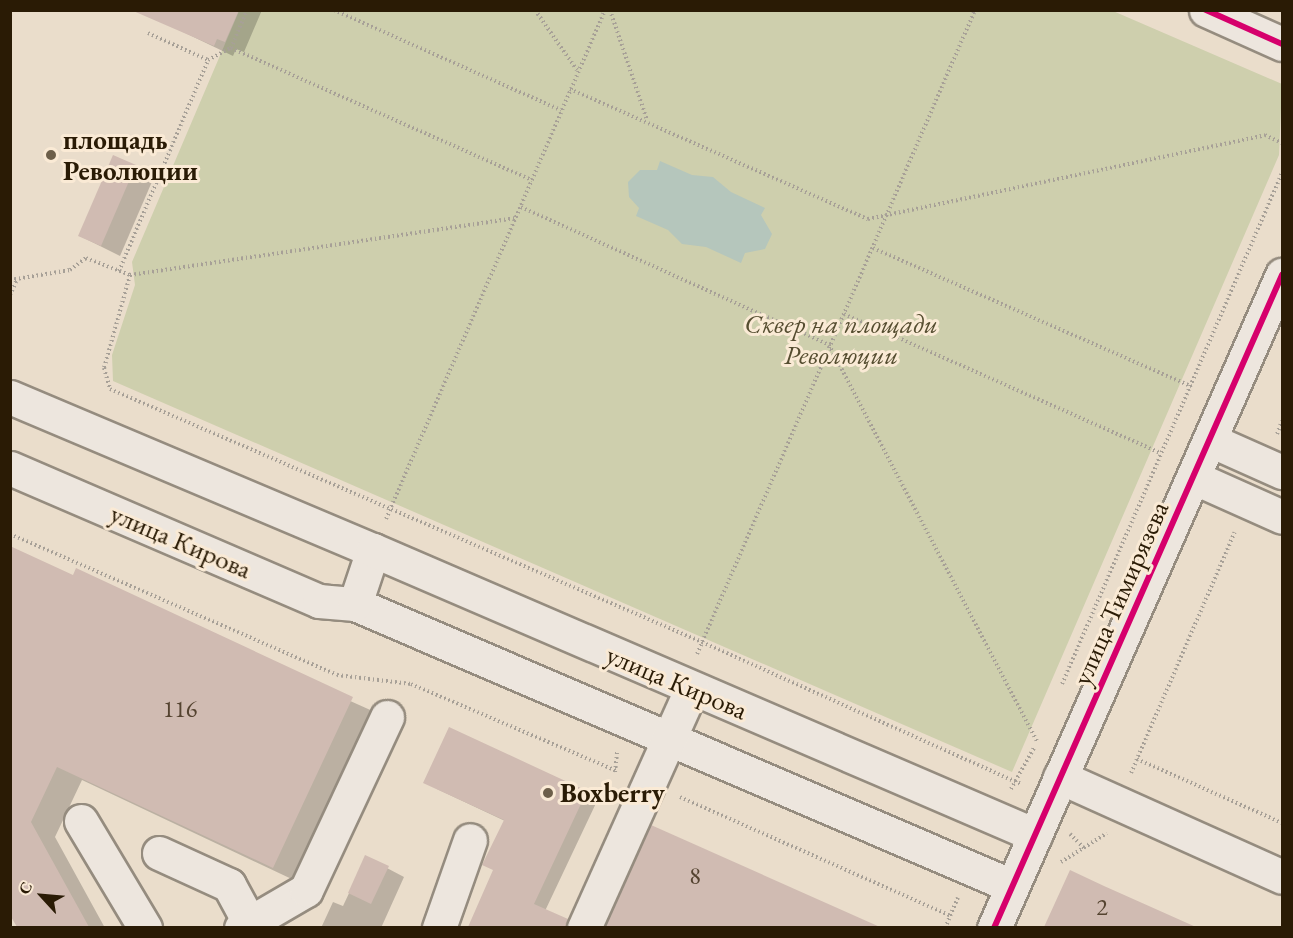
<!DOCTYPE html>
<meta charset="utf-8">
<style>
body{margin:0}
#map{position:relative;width:1293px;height:938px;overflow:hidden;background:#eaddcb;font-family:"EB Garamond",serif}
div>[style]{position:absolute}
.green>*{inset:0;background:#cecfad}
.water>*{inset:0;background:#b5c6bc}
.shadow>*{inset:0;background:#0003}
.building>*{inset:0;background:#d0bbb2}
.path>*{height:4px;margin-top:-2px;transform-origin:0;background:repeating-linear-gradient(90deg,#a7a097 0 1.5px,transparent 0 4.5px)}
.roads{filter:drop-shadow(2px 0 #958c7f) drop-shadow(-2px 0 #958c7f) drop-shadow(0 2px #958c7f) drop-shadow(0 -2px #958c7f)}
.minor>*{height:33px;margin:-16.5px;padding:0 16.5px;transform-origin:16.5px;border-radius:16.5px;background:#ede6de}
.cycleway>*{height:6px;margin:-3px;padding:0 3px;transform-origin:3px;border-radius:3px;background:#d6006c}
.dots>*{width:16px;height:16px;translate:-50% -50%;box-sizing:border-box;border:3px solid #faead5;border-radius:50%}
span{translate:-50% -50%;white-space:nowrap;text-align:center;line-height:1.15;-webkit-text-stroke:6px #faead5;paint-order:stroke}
.number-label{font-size:24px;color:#544330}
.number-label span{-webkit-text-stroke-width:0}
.poi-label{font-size:27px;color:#2a1b05;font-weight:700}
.left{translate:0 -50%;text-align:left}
.park-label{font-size:27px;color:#554d30;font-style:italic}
.street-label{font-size:27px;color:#2a1b05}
.frame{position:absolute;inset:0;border:12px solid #2a1b05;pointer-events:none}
.north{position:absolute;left:12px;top:866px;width:60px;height:60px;-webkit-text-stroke:4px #faead5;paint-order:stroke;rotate:296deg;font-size:16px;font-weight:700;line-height:24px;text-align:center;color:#2a1b05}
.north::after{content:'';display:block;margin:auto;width:21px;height:27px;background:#2a1b05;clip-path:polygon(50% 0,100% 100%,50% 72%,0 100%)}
</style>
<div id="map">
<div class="green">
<div style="clip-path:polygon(239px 11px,1113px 11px,1282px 84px,1279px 155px,1012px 772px,113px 381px,112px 355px,135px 285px,132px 262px)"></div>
</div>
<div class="water">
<div style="clip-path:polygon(660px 161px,692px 175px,713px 177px,731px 192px,765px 208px,761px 215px,772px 234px,765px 249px,745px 253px,741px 263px,706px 247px,682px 244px,668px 230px,636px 216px,639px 208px,629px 197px,628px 182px,640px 170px,657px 170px)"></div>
</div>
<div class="shadow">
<div style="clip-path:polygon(185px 10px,262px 10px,244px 52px,236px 49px,233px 56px,177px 29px)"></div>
<div style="clip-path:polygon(135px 166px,154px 177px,120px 256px,80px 236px)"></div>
<div style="clip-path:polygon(10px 548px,377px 713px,298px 882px,82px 780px,55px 837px,105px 928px,19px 928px,10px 912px)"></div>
<div style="clip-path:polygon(437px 789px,586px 793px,598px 799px,545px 911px,559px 918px,555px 928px,469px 928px,494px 871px,505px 821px)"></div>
<div style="clip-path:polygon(652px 827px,876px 928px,604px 928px)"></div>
<div style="clip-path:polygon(366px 857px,404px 877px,381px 928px,321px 928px,333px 902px,343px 906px)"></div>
<div style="clip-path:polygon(1071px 872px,1192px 928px,1045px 928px)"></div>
</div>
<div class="building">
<div style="clip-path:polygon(131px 10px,239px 10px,225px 42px,217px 39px,214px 46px)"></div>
<div style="clip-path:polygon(113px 155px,136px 165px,101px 246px,78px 236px)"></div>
<div style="clip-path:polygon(10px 546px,73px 575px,76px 568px,353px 697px,273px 868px,57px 767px,31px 822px,89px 927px,17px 927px,10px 915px)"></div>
<div style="clip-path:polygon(449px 727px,587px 791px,534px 904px,568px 919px,566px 927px,468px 927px,493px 870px,482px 865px,504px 820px,423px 783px)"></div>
<div style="clip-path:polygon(651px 825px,880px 927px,605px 927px)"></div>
<div style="clip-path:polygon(365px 855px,389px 866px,371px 904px,348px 893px)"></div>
<div style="clip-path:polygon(1070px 870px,1104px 886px,1196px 927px,1044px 927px)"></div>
</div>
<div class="path">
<div style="left:334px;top:10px;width:248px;rotate:23.8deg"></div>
<div style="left:535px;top:10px;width:73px;rotate:55deg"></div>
<div style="left:610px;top:10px;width:116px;rotate:71.4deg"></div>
<div style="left:10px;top:15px;width:6px;rotate:-59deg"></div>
<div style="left:148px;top:33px;width:66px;rotate:24.2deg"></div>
<div style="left:208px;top:60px;width:26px;rotate:-28deg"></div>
<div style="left:231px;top:48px;width:329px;rotate:23.7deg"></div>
<div style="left:231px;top:48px;width:41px;rotate:-67.2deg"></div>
<div style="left:570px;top:89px;width:325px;rotate:23.6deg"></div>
<div style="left:868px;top:219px;width:406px;rotate:-11.9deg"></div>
<div style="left:1265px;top:135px;width:19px;rotate:25deg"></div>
<div style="left:521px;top:207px;width:338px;rotate:24.1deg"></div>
<div style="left:829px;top:345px;width:448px;rotate:62.3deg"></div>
<div style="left:873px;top:248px;width:347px;rotate:23.5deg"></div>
<div style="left:119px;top:271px;width:229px;rotate:-67.1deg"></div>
<div style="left:130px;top:275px;width:97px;rotate:105.6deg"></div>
<div style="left:104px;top:368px;width:22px;rotate:74deg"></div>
<div style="left:110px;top:389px;width:644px;rotate:23.14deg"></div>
<div style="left:702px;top:642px;width:349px;rotate:24deg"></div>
<div style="left:10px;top:280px;width:61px;rotate:-9.5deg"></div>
<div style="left:70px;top:270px;width:20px;rotate:-37deg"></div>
<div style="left:86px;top:258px;width:47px;rotate:21.1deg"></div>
<div style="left:130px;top:275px;width:390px;rotate:-8.4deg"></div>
<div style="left:10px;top:295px;width:17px;rotate:-66deg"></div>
<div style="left:844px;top:314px;width:346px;rotate:23.7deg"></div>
<div style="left:1277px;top:434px;width:14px;rotate:-69deg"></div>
<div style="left:386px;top:519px;width:554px;rotate:-66.72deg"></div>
<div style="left:10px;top:534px;width:356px;rotate:23.3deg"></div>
<div style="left:337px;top:675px;width:75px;rotate:6.9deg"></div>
<div style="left:411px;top:684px;width:224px;rotate:22.9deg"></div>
<div style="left:697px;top:654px;width:701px;rotate:-66.65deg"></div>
<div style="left:1062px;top:684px;width:556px;rotate:-66.71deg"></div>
<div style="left:1137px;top:759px;width:158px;rotate:23.8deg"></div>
<div style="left:615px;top:772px;width:20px;rotate:-84deg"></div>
<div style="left:1131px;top:773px;width:262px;rotate:-66.7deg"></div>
<div style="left:1011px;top:789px;width:49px;rotate:-60.8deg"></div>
<div style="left:680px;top:797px;width:296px;rotate:23.7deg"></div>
<div style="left:1070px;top:834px;width:21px;rotate:45deg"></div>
<div style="left:1061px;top:862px;width:54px;rotate:-32.2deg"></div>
<div style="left:945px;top:928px;width:33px;rotate:-67deg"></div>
</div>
<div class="roads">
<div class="minor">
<div style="left:1206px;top:10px;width:83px;rotate:24.1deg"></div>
<div style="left:10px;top:397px;width:394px;rotate:22.9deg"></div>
<div style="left:1210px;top:440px;width:79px;rotate:24deg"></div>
<div style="left:10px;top:468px;width:336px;rotate:23.3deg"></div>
<div style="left:319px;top:601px;width:36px;rotate:5deg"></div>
<div style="left:1195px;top:478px;width:95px;rotate:24.1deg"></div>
<div style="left:1060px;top:777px;width:243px;rotate:24.2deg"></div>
<div style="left:81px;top:821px;width:125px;rotate:59.1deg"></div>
<div style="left:159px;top:853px;width:77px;rotate:24.6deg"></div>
<div style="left:229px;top:885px;width:42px;rotate:61.6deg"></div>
<div style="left:1012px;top:886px;width:715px;rotate:-156.77deg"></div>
<div style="left:355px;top:604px;width:57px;rotate:-71.6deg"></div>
<div style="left:373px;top:550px;width:721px;rotate:23.29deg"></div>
<div style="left:241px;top:928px;width:75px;rotate:-30.3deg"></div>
<div style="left:306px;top:890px;width:191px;rotate:-64.9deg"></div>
<div style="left:439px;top:928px;width:93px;rotate:-70.6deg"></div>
<div style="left:584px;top:928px;width:263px;rotate:-65.8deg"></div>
<div style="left:994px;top:928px;width:714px;rotate:-66.2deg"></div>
</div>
</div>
<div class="cycleway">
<div style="left:1206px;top:10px;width:83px;rotate:24.1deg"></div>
<div style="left:994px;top:928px;width:714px;rotate:-66.2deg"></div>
</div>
<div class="dots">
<div style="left:51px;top:155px;background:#6d5f4a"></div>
<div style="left:548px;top:793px;background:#6d5f4a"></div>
</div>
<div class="number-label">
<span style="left:180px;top:709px">116</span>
<span style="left:695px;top:876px">8</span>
<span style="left:1102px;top:907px">2</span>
</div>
<div class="poi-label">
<span class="left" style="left:63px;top:155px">площадь<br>Революции</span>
<span class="left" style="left:560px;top:793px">Boxberry</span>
</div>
<div class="park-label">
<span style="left:841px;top:339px">Сквер на площади<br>Революции</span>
</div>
<div class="street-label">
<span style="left:181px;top:541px;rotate:23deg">улица Кирова</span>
<span style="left:1120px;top:593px;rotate:-66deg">улица Тимирязева</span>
<span style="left:677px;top:682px;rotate:23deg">улица Кирова</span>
</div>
<div class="frame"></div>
<div class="north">С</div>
</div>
